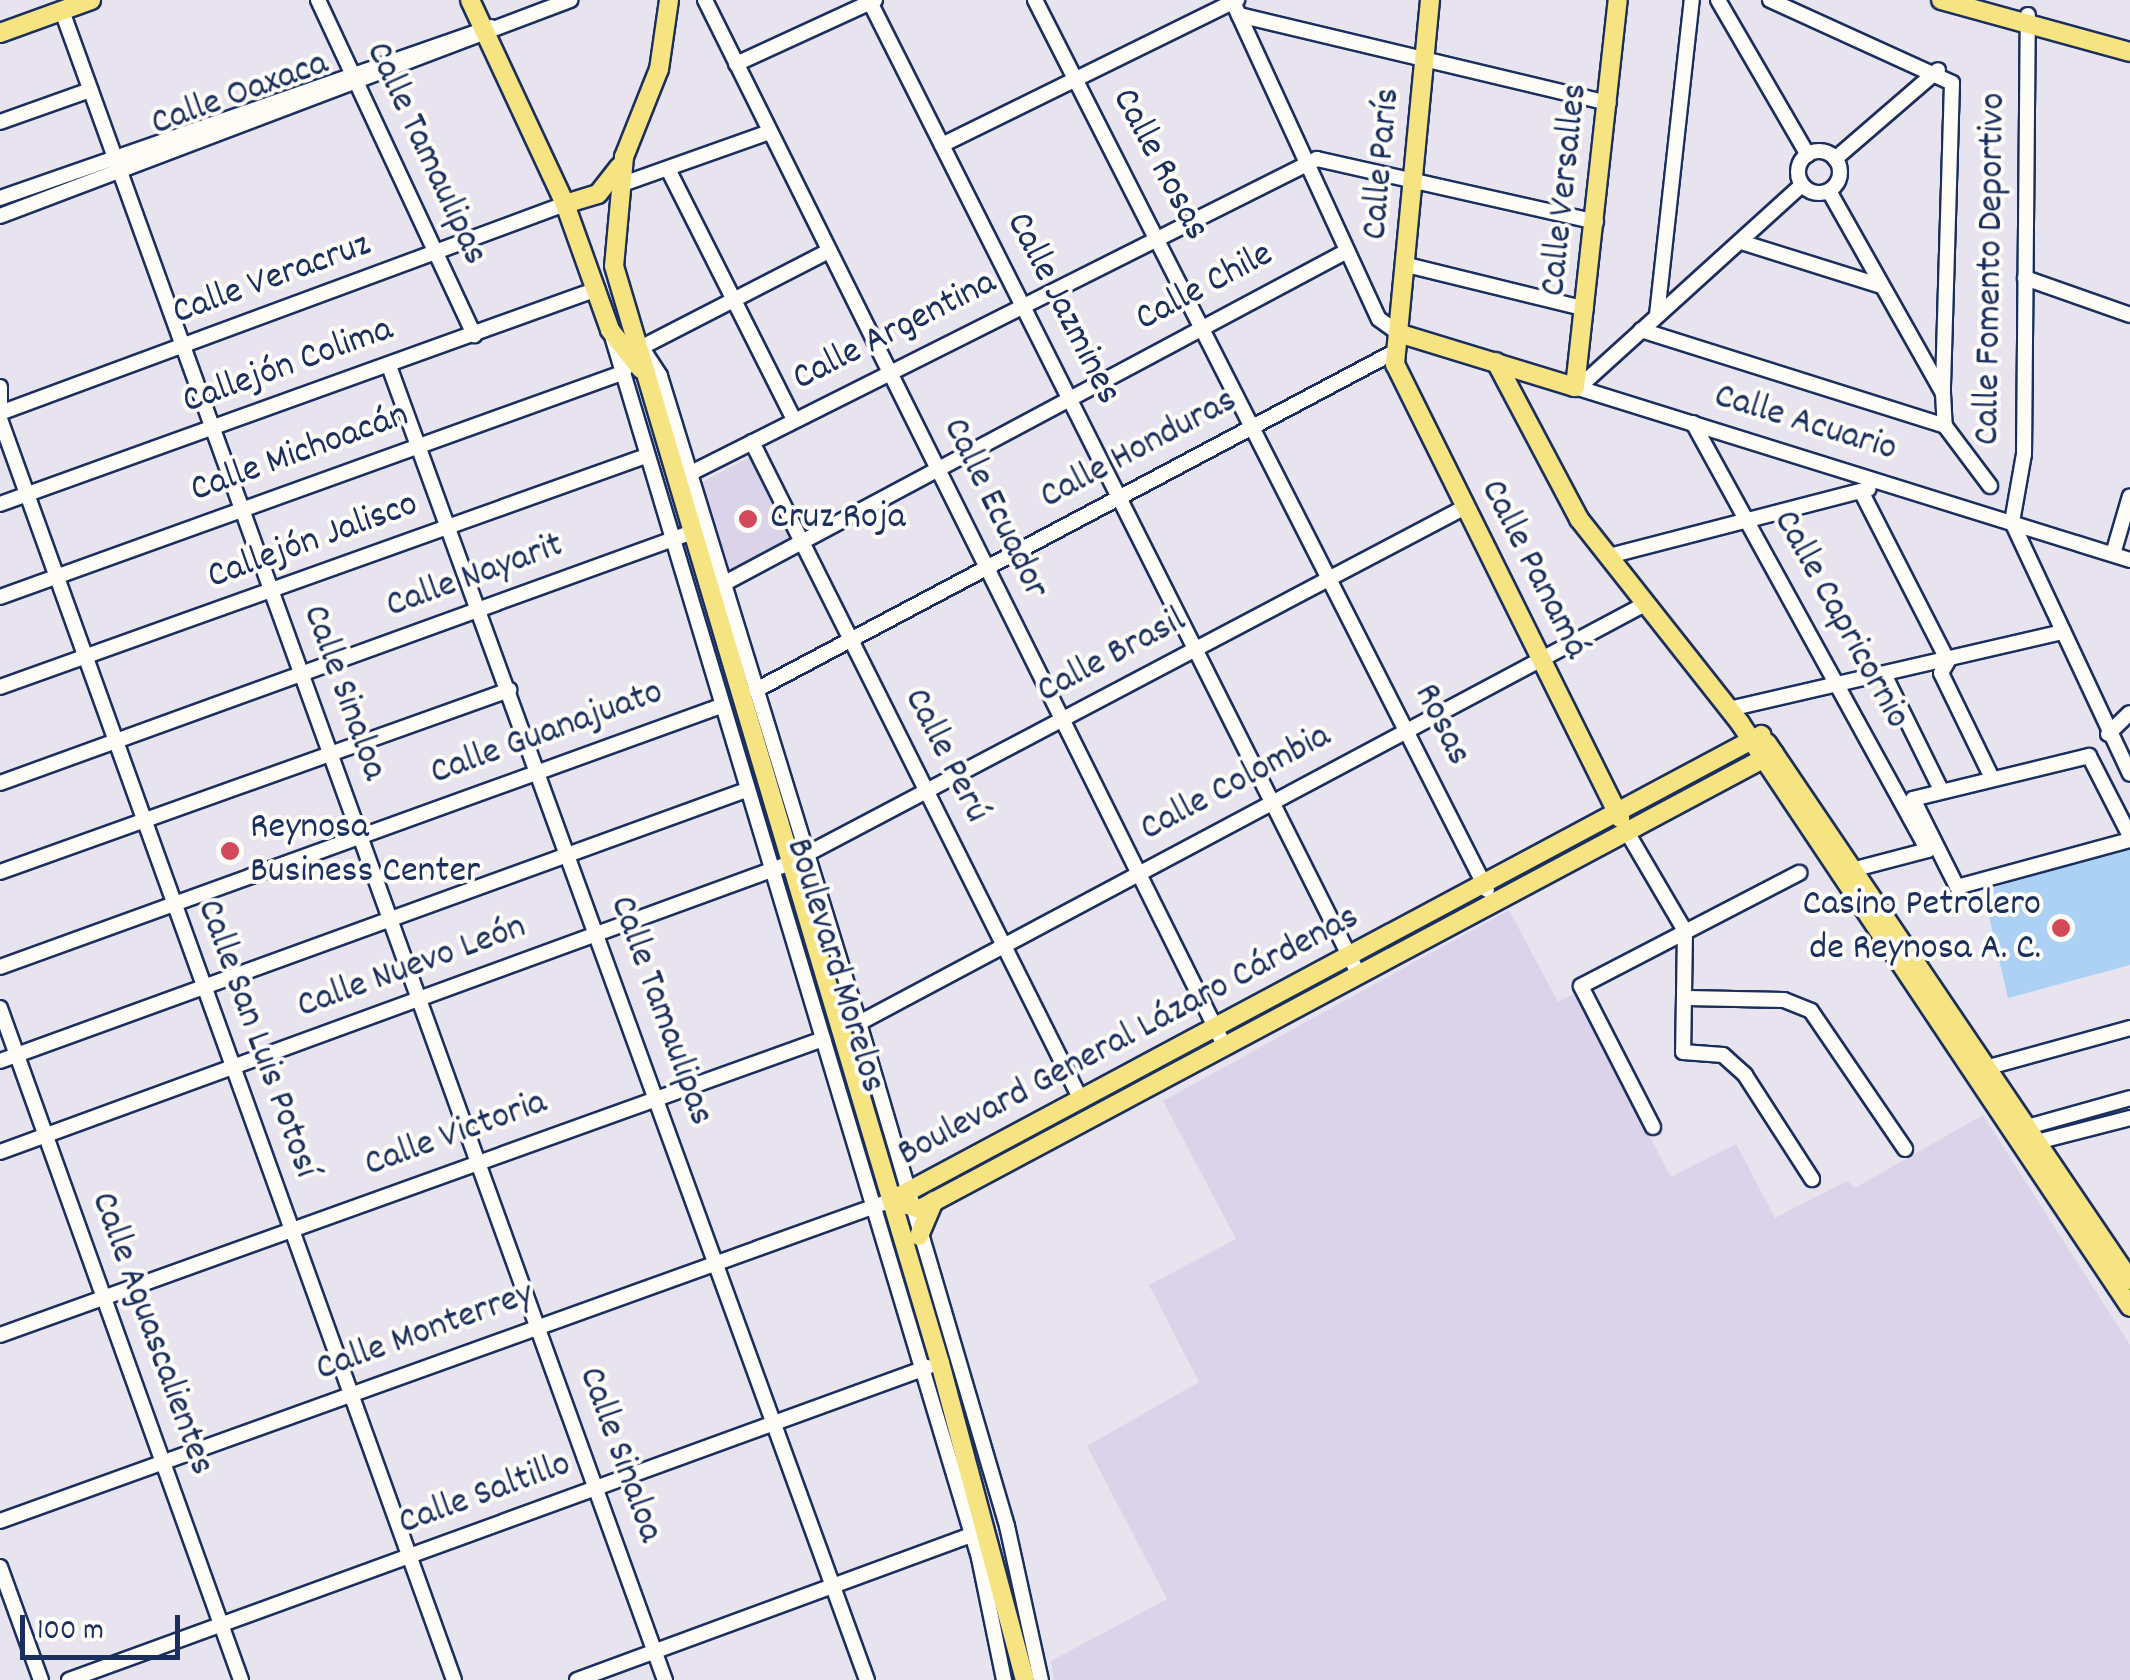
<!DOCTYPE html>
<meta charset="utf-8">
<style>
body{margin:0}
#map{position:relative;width:2130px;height:1680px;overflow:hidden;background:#e8e4ef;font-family:Dekko,sans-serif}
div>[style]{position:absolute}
.built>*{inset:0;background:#dad3e9}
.water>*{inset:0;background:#add1f5}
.roads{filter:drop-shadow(2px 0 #1b2f5e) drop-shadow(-2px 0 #1b2f5e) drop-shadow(0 2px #1b2f5e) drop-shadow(0 -2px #1b2f5e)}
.minor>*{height:14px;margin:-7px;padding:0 7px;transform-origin:7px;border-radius:7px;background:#fdfcf7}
.minor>.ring{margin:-7px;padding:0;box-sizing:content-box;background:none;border:14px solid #fdfcf7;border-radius:50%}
.major>*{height:18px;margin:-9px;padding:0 9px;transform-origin:9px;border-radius:9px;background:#f6e381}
.dots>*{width:28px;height:28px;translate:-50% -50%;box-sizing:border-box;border:5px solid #fdfcf7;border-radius:50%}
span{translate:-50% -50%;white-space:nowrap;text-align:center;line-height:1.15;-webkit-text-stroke:8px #fdfcf7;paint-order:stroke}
.street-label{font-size:38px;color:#1b2f5e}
.poi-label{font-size:38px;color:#1b2f5e}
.left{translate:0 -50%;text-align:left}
.right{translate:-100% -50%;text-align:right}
.scale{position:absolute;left:20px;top:1615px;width:160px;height:45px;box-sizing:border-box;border:5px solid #1b2f5e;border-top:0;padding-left:12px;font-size:30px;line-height:35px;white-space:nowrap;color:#1b2f5e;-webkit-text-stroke:8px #fdfcf7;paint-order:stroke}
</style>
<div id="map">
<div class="built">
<div style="clip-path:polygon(752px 456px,793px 539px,730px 574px,702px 482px)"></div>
<div style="clip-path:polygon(1509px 910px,1558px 1002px,1574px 994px,1671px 1177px,1736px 1144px,1775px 1218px,1847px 1181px,1855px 1188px,1983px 1115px,2130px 1345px,2130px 1680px,1054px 1680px,1051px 1661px,1167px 1599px,1087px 1446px,1199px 1382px,1149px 1285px,1236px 1239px,1163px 1101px)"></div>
</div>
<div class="water">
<div style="clip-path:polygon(2130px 845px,2130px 965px,2008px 998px,1983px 891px)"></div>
</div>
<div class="roads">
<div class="minor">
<div style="left:318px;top:0;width:370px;rotate:65deg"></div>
<div style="left:705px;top:0;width:1169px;rotate:63.59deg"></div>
<div style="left:869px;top:0;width:1091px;rotate:63.32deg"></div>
<div style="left:1035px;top:0;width:998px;rotate:63.08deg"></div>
<div style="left:1232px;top:0;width:351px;rotate:65.3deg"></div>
<div style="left:1379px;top:319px;width:24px;rotate:36deg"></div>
<div style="left:1718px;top:0;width:179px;rotate:59.9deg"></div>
<div style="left:1770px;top:0;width:200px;rotate:24.5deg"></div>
<div style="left:1952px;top:83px;width:310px;rotate:91.7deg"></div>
<div style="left:62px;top:11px;width:1775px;rotate:70.14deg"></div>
<div style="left:1239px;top:15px;width:380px;rotate:13.4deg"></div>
<div style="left:736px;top:64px;width:153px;rotate:-24.7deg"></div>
<div style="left:0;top:122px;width:96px;rotate:-19.6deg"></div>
<div style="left:942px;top:145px;width:329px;rotate:-26.2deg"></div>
<div class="ring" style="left:1798px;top:151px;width:28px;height:28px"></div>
<div style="left:1835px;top:159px;width:136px;rotate:-40.8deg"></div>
<div style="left:668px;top:169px;width:281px;rotate:63.3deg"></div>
<div style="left:620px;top:185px;width:159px;rotate:-19.5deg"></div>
<div style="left:1829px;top:191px;width:232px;rotate:60.6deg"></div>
<div style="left:1943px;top:393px;width:33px;rotate:87deg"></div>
<div style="left:1945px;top:426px;width:75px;rotate:53.1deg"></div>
<div style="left:0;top:198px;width:520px;rotate:-19.2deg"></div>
<div style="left:0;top:216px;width:610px;rotate:-20.75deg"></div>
<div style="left:1741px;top:242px;width:147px;rotate:17.4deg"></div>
<div style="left:1407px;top:265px;width:184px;rotate:13.8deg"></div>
<div style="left:2025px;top:278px;width:111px;rotate:19.4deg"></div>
<div style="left:1657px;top:315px;width:317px;rotate:-83.7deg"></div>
<div style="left:1641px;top:330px;width:319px;rotate:17.5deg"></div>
<div style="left:612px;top:336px;width:1276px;rotate:73.28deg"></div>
<div style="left:979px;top:1558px;width:125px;rotate:78.4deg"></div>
<div style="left:642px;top:348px;width:33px;rotate:57deg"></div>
<div style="left:660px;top:376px;width:677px;rotate:72.9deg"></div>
<div style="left:859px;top:1023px;width:524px;rotate:73.6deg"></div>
<div style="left:1007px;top:1526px;width:158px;rotate:77.6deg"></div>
<div style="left:389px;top:366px;width:1398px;rotate:70.01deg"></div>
<div style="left:0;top:387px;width:23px;rotate:90deg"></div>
<div style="left:1575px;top:387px;width:581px;rotate:17.31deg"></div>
<div style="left:1578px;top:388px;width:302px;rotate:-42.2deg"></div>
<div style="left:0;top:413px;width:602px;rotate:-20.3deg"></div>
<div style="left:0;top:419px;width:1340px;rotate:70.2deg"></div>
<div style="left:1693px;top:423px;width:487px;rotate:61.2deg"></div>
<div style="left:1928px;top:850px;width:79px;rotate:165.3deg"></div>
<div style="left:752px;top:442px;width:736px;rotate:63.43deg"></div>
<div style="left:685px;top:476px;width:707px;rotate:-26.64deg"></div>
<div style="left:1317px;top:159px;width:286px;rotate:12.7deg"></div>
<div style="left:1863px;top:495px;width:186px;rotate:62.9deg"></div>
<div style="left:1948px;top:661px;width:14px;rotate:120deg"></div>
<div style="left:1941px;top:673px;width:117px;rotate:64.1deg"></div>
<div style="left:0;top:504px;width:635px;rotate:-19.81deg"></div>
<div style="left:2012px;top:522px;width:69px;rotate:-80deg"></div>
<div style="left:2024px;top:454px;width:439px;rotate:-89.5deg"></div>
<div style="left:2012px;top:522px;width:278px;rotate:64.9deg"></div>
<div style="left:2113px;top:554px;width:60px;rotate:-73.7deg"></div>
<div style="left:1609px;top:556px;width:268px;rotate:-14.5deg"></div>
<div style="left:725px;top:583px;width:705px;rotate:-28.09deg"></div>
<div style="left:0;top:597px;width:661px;rotate:-19.81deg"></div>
<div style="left:622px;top:373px;width:33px;rotate:-52deg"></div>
<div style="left:642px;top:347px;width:210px;rotate:-27.2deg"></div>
<div style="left:1884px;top:674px;width:129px;rotate:63.8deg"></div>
<div style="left:0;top:687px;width:686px;rotate:-19.68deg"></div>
<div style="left:756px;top:690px;width:722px;rotate:-27.91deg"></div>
<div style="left:1729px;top:709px;width:343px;rotate:-13deg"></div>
<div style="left:2108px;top:734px;width:30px;rotate:-44deg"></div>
<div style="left:0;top:783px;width:734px;rotate:-19.92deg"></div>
<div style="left:1627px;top:832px;width:115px;rotate:59.6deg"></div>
<div style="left:1685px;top:931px;width:121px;rotate:90.9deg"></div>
<div style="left:1683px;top:1052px;width:40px;rotate:4.3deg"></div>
<div style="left:1723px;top:1055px;width:30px;rotate:42deg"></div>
<div style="left:1745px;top:1075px;width:124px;rotate:57.2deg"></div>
<div style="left:2130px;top:836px;width:90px;rotate:-117.1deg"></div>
<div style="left:2089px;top:756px;width:181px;rotate:166.3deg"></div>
<div style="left:1913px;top:799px;width:98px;rotate:63.4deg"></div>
<div style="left:1957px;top:887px;width:179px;rotate:-15.2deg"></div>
<div style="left:0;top:872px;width:541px;rotate:-19.68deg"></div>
<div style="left:0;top:967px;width:767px;rotate:-19.9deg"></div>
<div style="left:1687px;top:998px;width:97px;rotate:1.2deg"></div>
<div style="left:1784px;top:1000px;width:29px;rotate:22deg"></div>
<div style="left:1811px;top:1011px;width:167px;rotate:55.7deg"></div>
<div style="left:0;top:1008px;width:714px;rotate:70.27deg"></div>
<div style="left:859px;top:1023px;width:891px;rotate:-28.06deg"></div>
<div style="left:0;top:1061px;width:794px;rotate:-19.96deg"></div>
<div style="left:1978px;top:1070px;width:158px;rotate:-15.4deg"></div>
<div style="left:1653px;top:1127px;width:158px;rotate:-117.1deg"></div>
<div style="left:1581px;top:986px;width:246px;rotate:-27.4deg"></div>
<div style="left:2020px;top:1129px;width:114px;rotate:-15.7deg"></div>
<div style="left:2029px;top:1144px;width:104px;rotate:-14.4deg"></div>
<div style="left:0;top:1152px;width:839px;rotate:-20.08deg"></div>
<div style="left:788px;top:864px;width:765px;rotate:-27.8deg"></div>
<div style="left:0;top:1335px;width:875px;rotate:-19.78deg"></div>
<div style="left:0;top:1521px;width:948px;rotate:-19.79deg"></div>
<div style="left:0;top:1567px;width:120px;rotate:70.1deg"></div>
<div style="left:69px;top:1680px;width:914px;rotate:-20.02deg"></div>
<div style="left:577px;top:1680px;width:429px;rotate:-20.2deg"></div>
</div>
<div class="major">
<div style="left:470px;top:0;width:225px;rotate:65deg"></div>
<div style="left:565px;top:204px;width:134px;rotate:70.3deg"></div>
<div style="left:610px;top:330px;width:50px;rotate:51.5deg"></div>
<div style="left:669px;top:0;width:70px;rotate:98.2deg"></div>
<div style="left:659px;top:69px;width:95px;rotate:111.7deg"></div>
<div style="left:624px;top:157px;width:109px;rotate:95.2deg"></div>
<div style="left:614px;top:266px;width:1144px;rotate:73.45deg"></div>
<div style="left:940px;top:1363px;width:328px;rotate:75deg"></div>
<div style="left:1430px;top:0;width:366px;rotate:95.5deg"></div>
<div style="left:1395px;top:364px;width:507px;rotate:63.64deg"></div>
<div style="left:1941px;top:0;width:196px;rotate:15.4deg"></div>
<div style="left:0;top:33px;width:97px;rotate:-19.9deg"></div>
<div style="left:565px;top:204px;width:34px;rotate:-17deg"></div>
<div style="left:598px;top:194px;width:34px;rotate:-52deg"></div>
<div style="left:1398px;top:333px;width:185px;rotate:17deg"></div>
<div style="left:1575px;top:387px;width:389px;rotate:-83.7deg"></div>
<div style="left:1496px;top:362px;width:178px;rotate:62.1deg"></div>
<div style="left:1579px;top:519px;width:260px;rotate:51.7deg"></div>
<div style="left:1740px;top:723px;width:702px;rotate:56.26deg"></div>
<div style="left:1767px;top:743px;width:648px;rotate:55.94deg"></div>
<div style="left:892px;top:1200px;width:29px;rotate:18deg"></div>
<div style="left:920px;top:1209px;width:968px;rotate:-28.1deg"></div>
<div style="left:892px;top:1200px;width:986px;rotate:-28.15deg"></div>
<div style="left:919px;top:1236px;width:38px;rotate:-67deg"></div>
</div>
</div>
<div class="dots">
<div style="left:748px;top:519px;background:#d1495b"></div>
<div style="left:230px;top:851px;background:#d1495b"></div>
<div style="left:2061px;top:928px;background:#d1495b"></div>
</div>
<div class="street-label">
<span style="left:240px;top:95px;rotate:-20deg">Calle Oaxaca</span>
<span style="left:425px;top:154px;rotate:65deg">Calle Tamaulipas</span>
<span style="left:1383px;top:164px;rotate:-85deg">Calle París</span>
<span style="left:1159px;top:165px;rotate:62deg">Calle Rosas</span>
<span style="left:1566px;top:190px;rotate:-84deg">Calle Versalles</span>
<span style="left:1992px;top:269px;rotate:-89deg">Calle Fomento Deportivo</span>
<span style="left:272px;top:280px;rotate:-20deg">Calle Veracruz</span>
<span style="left:1205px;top:288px;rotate:-28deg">Calle Chile</span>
<span style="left:1062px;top:309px;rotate:63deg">Calle Jazmines</span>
<span style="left:895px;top:332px;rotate:-27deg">Calle Argentina</span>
<span style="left:288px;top:367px;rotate:-20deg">Callejón Colima</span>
<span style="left:1805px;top:424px;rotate:17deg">Calle Acuario</span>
<span style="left:1139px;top:450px;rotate:-28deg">Calle Honduras</span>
<span style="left:300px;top:454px;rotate:-20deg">Calle Michoacán</span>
<span style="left:994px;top:509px;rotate:64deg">Calle Ecuador</span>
<span style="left:313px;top:542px;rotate:-20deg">Callejón Jalisco</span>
<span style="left:1533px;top:570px;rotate:63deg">Calle Panamá</span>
<span style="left:475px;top:577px;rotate:-20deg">Calle Nayarit</span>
<span style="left:1840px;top:620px;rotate:61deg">Calle Capricornio</span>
<span style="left:1112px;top:657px;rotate:-28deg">Calle Brasil</span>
<span style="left:343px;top:693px;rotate:70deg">Calle Sinaloa</span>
<span style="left:1441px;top:725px;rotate:64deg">Rosas</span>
<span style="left:547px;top:734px;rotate:-20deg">Calle Guanajuato</span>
<span style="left:945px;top:756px;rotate:63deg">Calle Perú</span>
<span style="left:1236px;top:784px;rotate:-28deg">Calle Colombia</span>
<span style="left:834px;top:966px;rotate:73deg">Boulevard Morelos</span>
<span style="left:412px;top:968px;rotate:-20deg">Calle Nuevo León</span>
<span style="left:660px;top:1011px;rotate:70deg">Calle Tamaulipas</span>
<span style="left:1129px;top:1037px;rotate:-28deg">Boulevard General Lázaro Cárdenas</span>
<span style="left:256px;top:1039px;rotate:70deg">Calle San Luis Potosí</span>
<span style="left:456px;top:1135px;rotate:-20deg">Calle Victoria</span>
<span style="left:425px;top:1333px;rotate:-20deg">Calle Monterrey</span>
<span style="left:151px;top:1334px;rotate:70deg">Calle Aguascalientes</span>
<span style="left:619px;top:1455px;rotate:70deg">Calle Sinaloa</span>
<span style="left:485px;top:1495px;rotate:-20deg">Calle Saltillo</span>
</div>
<div class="poi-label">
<span class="left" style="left:770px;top:519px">Cruz Roja</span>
<span class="left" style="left:250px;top:851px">Reynosa<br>Business Center</span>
<span class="right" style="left:2041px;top:928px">Casino Petrolero<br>de Reynosa A. C.</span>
</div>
<div class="scale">100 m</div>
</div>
